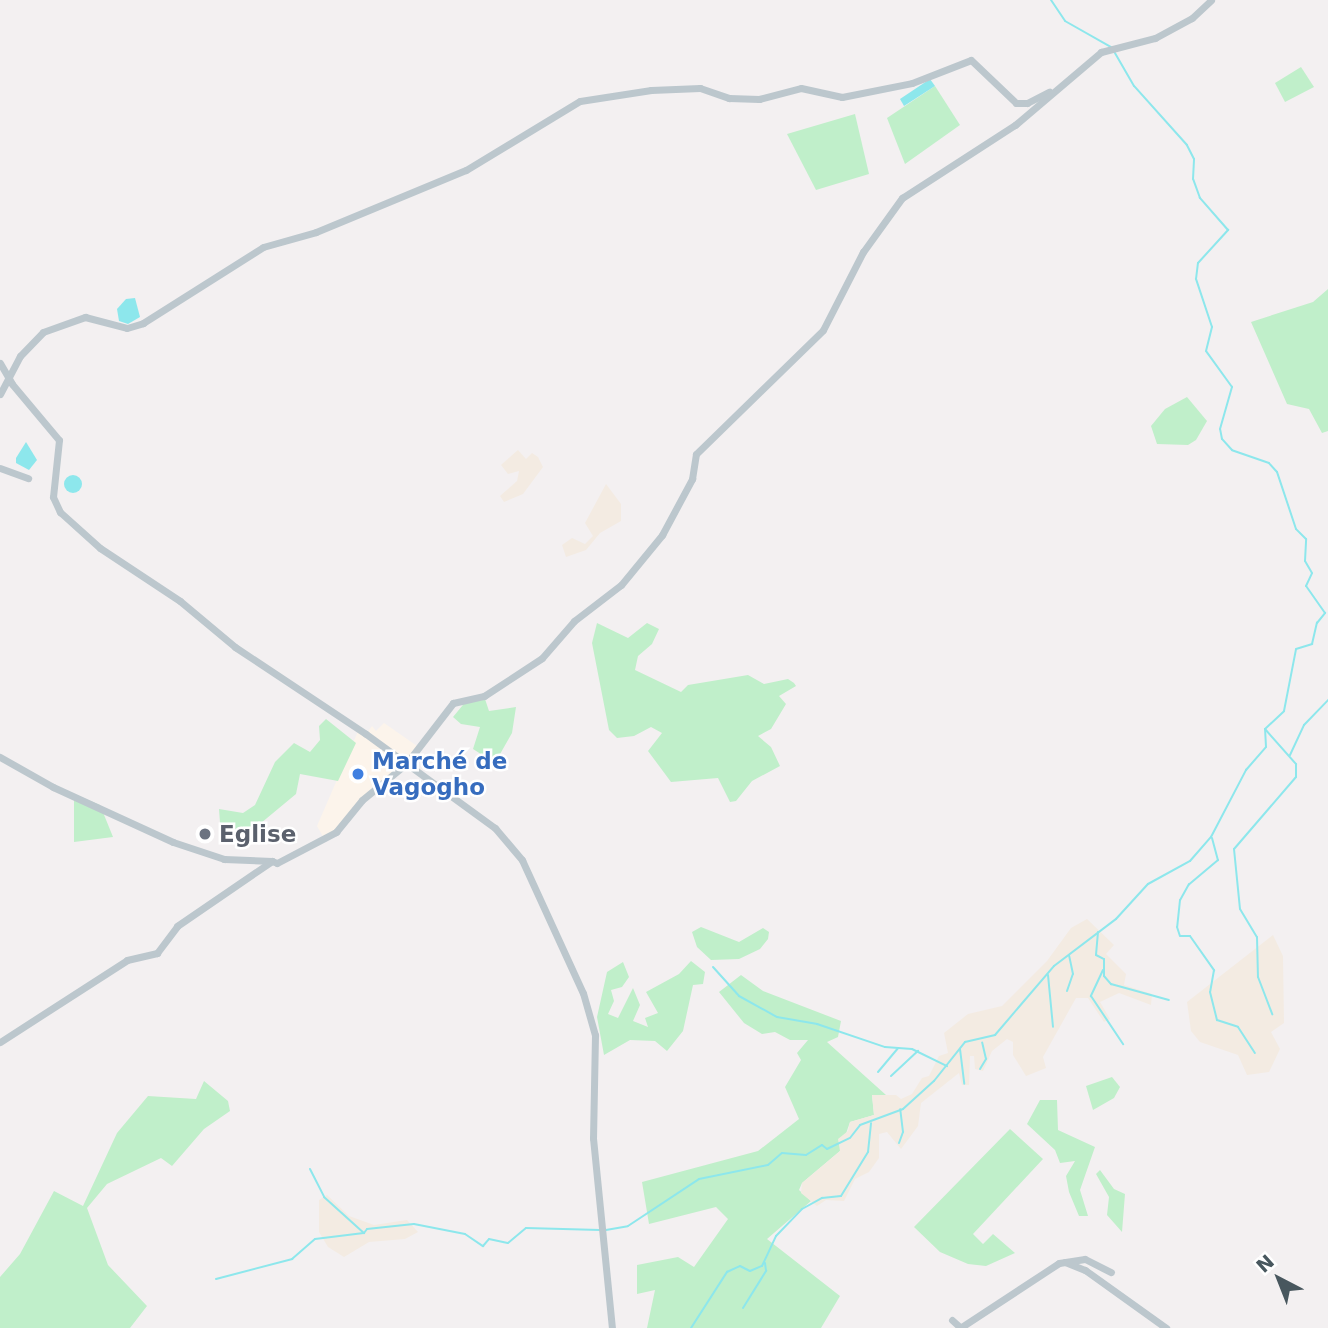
<!DOCTYPE html>
<meta charset="utf-8">
<style>
body{margin:0}
#map{position:relative;width:1328px;height:1328px;overflow:hidden;background:#f3f0f1;font-family:"DejaVu Sans",sans-serif}
div>[style]{position:absolute}
.commercial>*{inset:0;background:#fcf4eb}
.green>*{inset:0;background:#c0efca}
.sand>*{inset:0;background:#f3ebe2}
.water>*{inset:0;background:#8de7ec}
.round{border-radius:50%}
.stream>*{height:2px;margin:-1px;padding:0 1px;transform-origin:1px;border-radius:1px;background:#8de7ec}
.minor>*{height:7px;margin:-3.5px;padding:0 3.5px;transform-origin:3.5px;border-radius:3.5px;background:#bcc7cd}
.dots>*{width:19px;height:19px;translate:-50% -50%;box-sizing:border-box;border:4px solid #fff;border-radius:50%}
span{translate:-50% -50%;white-space:nowrap;text-align:center;line-height:1.15;-webkit-text-stroke:5px #fff;paint-order:stroke}
.shop-label{font-size:23px;color:#366cbe;font-weight:700}
.left{translate:0 -50%;text-align:left}
.worship-label{font-size:23px;color:#5b616d;font-weight:700}
.north{position:absolute;left:1244px;top:1244px;width:70px;height:70px;-webkit-text-stroke:5px #fff;paint-order:stroke;rotate:318deg;font-size:19px;font-weight:700;line-height:28px;text-align:center;color:#48575e}
.north::after{content:'';display:block;margin:auto;width:24px;height:32px;background:#48575e;clip-path:polygon(50% 0,100% 100%,50% 72%,0 100%)}
</style>
<div id="map">
<div class="commercial">
<div style="clip-path:polygon(384px 723px,420px 748px,325px 840px,317px 826px,359px 729px,366px 734px,372px 726px,376px 731px)"></div>
</div>
<div class="green">
<div style="clip-path:polygon(1301px 67px,1314px 87px,1285px 102px,1275px 83px)"></div>
<div style="clip-path:polygon(935px 86px,960px 125px,905px 164px,887px 118px)"></div>
<div style="clip-path:polygon(855px 114px,869px 174px,816px 190px,787px 134px)"></div>
<div style="clip-path:polygon(1328px 289px,1328px 431px,1322px 433px,1309px 409px,1287px 404px,1251px 322px,1313px 302px)"></div>
<div style="clip-path:polygon(1187px 397px,1207px 421px,1196px 440px,1188px 445px,1157px 444px,1151px 426px,1165px 409px)"></div>
<div style="clip-path:polygon(597px 623px,628px 638px,647px 623px,659px 629px,652px 644px,638px 656px,635px 670px,681px 692px,688px 685px,748px 675px,764px 684px,788px 679px,794px 683px,796px 686px,779px 696px,786px 704px,771px 729px,758px 736px,771px 747px,780px 766px,752px 781px,736px 801px,730px 802px,718px 778px,671px 782px,648px 751px,662px 733px,651px 727px,634px 736px,617px 738px,609px 730px,592px 643px)"></div>
<div style="clip-path:polygon(484px 696px,489px 711px,516px 707px,512px 733px,495px 763px,473px 749px,480px 727px,461px 724px,453px 717px,467px 700px)"></div>
<div style="clip-path:polygon(326px 719px,356px 743px,338px 781px,300px 774px,296px 794px,255px 828px,248px 833px,236px 830px,231px 842px,221px 836px,219px 809px,243px 813px,255px 805px,275px 762px,294px 743px,310px 752px,320px 740px,319px 726px)"></div>
<div style="clip-path:polygon(74px 794px,100px 805px,113px 837px,74px 842px)"></div>
<div style="clip-path:polygon(701px 927px,739px 942px,763px 928px,769px 932px,768px 939px,760px 949px,739px 959px,711px 960px,697px 947px,692px 932px)"></div>
<div style="clip-path:polygon(691px 961px,705px 972px,703px 984px,693px 985px,683px 1031px,667px 1051px,655px 1041px,630px 1040px,604px 1055px,597px 1017px,607px 972px,623px 962px,629px 977px,622px 987px,611px 990px,614px 1001px,608px 1014px,618px 1018px,633px 988px,640px 1005px,633px 1021px,648px 1027px,645px 1018px,658px 1013px,646px 992px,679px 974px)"></div>
<div style="clip-path:polygon(741px 975px,763px 991px,841px 1021px,838px 1037px,827px 1042px,886px 1095px,872px 1095px,874px 1115px,850px 1122px,840px 1151px,802px 1183px,799px 1190px,811px 1201px,767px 1239px,840px 1296px,821px 1328px,647px 1328px,655px 1290px,637px 1294px,637px 1265px,678px 1257px,694px 1267px,728px 1219px,716px 1207px,649px 1224px,642px 1182px,758px 1151px,799px 1119px,785px 1087px,801px 1060px,797px 1053px,808px 1040px,790px 1040px,775px 1032px,762px 1034px,744px 1023px,719px 992px)"></div>
<div style="clip-path:polygon(1112px 1077px,1120px 1087px,1114px 1098px,1093px 1110px,1086px 1086px)"></div>
<div style="clip-path:polygon(204px 1081px,228px 1101px,230px 1111px,204px 1129px,172px 1166px,161px 1158px,107px 1184px,87px 1208px,108px 1265px,147px 1306px,130px 1328px,0 1328px,0 1277px,20px 1254px,54px 1191px,83px 1206px,117px 1133px,148px 1096px,196px 1099px)"></div>
<div style="clip-path:polygon(1040px 1100px,1057px 1100px,1058px 1130px,1095px 1147px,1080px 1190px,1088px 1216px,1079px 1216px,1069px 1192px,1066px 1176px,1075px 1161px,1060px 1163px,1055px 1150px,1027px 1124px)"></div>
<div style="clip-path:polygon(1010px 1129px,1043px 1159px,973px 1234px,983px 1244px,993px 1234px,1015px 1253px,986px 1266px,968px 1264px,940px 1252px,914px 1227px)"></div>
<div style="clip-path:polygon(1100px 1170px,1114px 1189px,1125px 1194px,1122px 1232px,1107px 1215px,1109px 1197px,1096px 1174px)"></div>
</div>
<div class="sand">
<div style="clip-path:polygon(518px 450px,526px 459px,532px 453px,538px 457px,543px 467px,523px 494px,504px 502px,500px 496px,517px 481px,519px 471px,508px 474px,501px 465px)"></div>
<div style="clip-path:polygon(606px 484px,621px 504px,621px 521px,600px 533px,586px 550px,566px 557px,562px 545px,572px 538px,585px 544px,593px 536px,585px 523px)"></div>
<div style="clip-path:polygon(1087px 919px,1114px 945px,1106px 954px,1126px 974px,1124px 985px,1152px 994px,1151px 1005px,1119px 993px,1100px 1002px,1110px 1019px,1104px 1022px,1088px 998px,1076px 998px,1043px 1057px,1046px 1068px,1026px 1076px,1013px 1055px,1013px 1042px,1007px 1039px,992px 1051px,983px 1071px,975px 1069px,974px 1056px,970px 1056px,969px 1085px,962px 1085px,959px 1073px,921px 1103px,918px 1126px,901px 1149px,887px 1132px,879px 1134px,879px 1158px,869px 1172px,855px 1179px,844px 1201px,826px 1200px,817px 1206px,801px 1193px,802px 1183px,840px 1151px,838px 1139px,848px 1131px,850px 1122px,874px 1115px,872px 1095px,896px 1095px,901px 1099px,912px 1094px,922px 1078px,929px 1076px,939px 1056px,948px 1053px,944px 1033px,968px 1014px,1002px 1006px,1047px 961px,1071px 928px)"></div>
<div style="clip-path:polygon(1273px 935px,1283px 956px,1284px 1023px,1271px 1032px,1280px 1049px,1269px 1072px,1247px 1075px,1238px 1055px,1200px 1042px,1191px 1031px,1187px 1002px)"></div>
<div style="clip-path:polygon(327px 1195px,349px 1216px,374px 1225px,407px 1220px,418px 1232px,405px 1239px,369px 1242px,344px 1257px,328px 1247px,319px 1232px,319px 1200px)"></div>
</div>
<div class="water">
<div style="clip-path:polygon(930px 79px,935px 86px,904px 106px,900px 99px)"></div>
<div style="clip-path:polygon(135px 298px,140px 317px,128px 324px,119px 321px,117px 309px,126px 299px)"></div>
<div style="clip-path:polygon(26px 442px,37px 460px,29px 470px,16px 463px,16px 458px)"></div>
<div class="round" style="left:64px;top:475px;width:18px;height:18px"></div>
</div>
<div class="stream">
<div style="left:1051px;top:0;width:25px;rotate:56deg"></div>
<div style="left:1065px;top:21px;width:53px;rotate:29.5deg"></div>
<div style="left:1265px;top:729px;width:47px;rotate:48.5deg"></div>
<div style="left:1296px;top:764px;width:13px;rotate:90deg"></div>
<div style="left:1296px;top:777px;width:95px;rotate:130.7deg"></div>
<div style="left:1234px;top:849px;width:60px;rotate:84.3deg"></div>
<div style="left:1240px;top:909px;width:33px;rotate:59deg"></div>
<div style="left:1257px;top:937px;width:40px;rotate:88.6deg"></div>
<div style="left:1258px;top:977px;width:40px;rotate:69deg"></div>
<div style="left:1290px;top:755px;width:33px;rotate:-65deg"></div>
<div style="left:1304px;top:725px;width:35px;rotate:-46deg"></div>
<div style="left:1212px;top:838px;width:23px;rotate:75deg"></div>
<div style="left:1218px;top:860px;width:38px;rotate:140deg"></div>
<div style="left:1189px;top:884px;width:18px;rotate:119deg"></div>
<div style="left:1180px;top:900px;width:27px;rotate:96deg"></div>
<div style="left:1177px;top:927px;width:9px;rotate:72deg"></div>
<div style="left:1180px;top:936px;width:10px"></div>
<div style="left:1190px;top:936px;width:42px;rotate:54.8deg"></div>
<div style="left:1214px;top:970px;width:22px;rotate:100deg"></div>
<div style="left:1210px;top:992px;width:29px;rotate:76deg"></div>
<div style="left:1217px;top:1020px;width:22px;rotate:18deg"></div>
<div style="left:1238px;top:1027px;width:31px;rotate:57deg"></div>
<div style="left:1098px;top:932px;width:23px;rotate:95deg"></div>
<div style="left:1096px;top:955px;width:9px;rotate:27deg"></div>
<div style="left:1104px;top:959px;width:17px;rotate:90deg"></div>
<div style="left:1104px;top:976px;width:11px;rotate:49deg"></div>
<div style="left:1111px;top:984px;width:60px;rotate:15.4deg"></div>
<div style="left:713px;top:967px;width:39px;rotate:48deg"></div>
<div style="left:739px;top:996px;width:43px;rotate:28.9deg"></div>
<div style="left:777px;top:1017px;width:41px;rotate:9.9deg"></div>
<div style="left:817px;top:1024px;width:72px;rotate:18.7deg"></div>
<div style="left:885px;top:1047px;width:27px;rotate:4deg"></div>
<div style="left:912px;top:1049px;width:39px;rotate:26deg"></div>
<div style="left:1103px;top:970px;width:29px;rotate:115deg"></div>
<div style="left:1091px;top:996px;width:58px;rotate:56.3deg"></div>
<div style="left:1048px;top:975px;width:52px;rotate:84.5deg"></div>
<div style="left:1067px;top:991px;width:18px;rotate:-71deg"></div>
<div style="left:1073px;top:974px;width:19px;rotate:-102deg"></div>
<div style="left:960px;top:1049px;width:35px;rotate:83deg"></div>
<div style="left:980px;top:1069px;width:12px;rotate:-59deg"></div>
<div style="left:986px;top:1059px;width:17px;rotate:-103deg"></div>
<div style="left:878px;top:1072px;width:31px;rotate:-50deg"></div>
<div style="left:891px;top:1076px;width:37px;rotate:-43deg"></div>
<div style="left:899px;top:1143px;width:12px;rotate:-70deg"></div>
<div style="left:903px;top:1132px;width:23px;rotate:-97deg"></div>
<div style="left:310px;top:1169px;width:31px;rotate:63deg"></div>
<div style="left:324px;top:1197px;width:54px;rotate:42deg"></div>
<div style="left:606px;top:1230px;width:22px;rotate:-10deg"></div>
<div style="left:628px;top:1226px;width:85px;rotate:-33.5deg"></div>
<div style="left:699px;top:1179px;width:70px;rotate:-11.5deg"></div>
<div style="left:768px;top:1165px;width:18px;rotate:-41deg"></div>
<div style="left:782px;top:1153px;width:24px;rotate:5deg"></div>
<div style="left:806px;top:1155px;width:19px;rotate:-32deg"></div>
<div style="left:822px;top:1145px;width:6px;rotate:39deg"></div>
<div style="left:827px;top:1149px;width:25px;rotate:-26deg"></div>
<div style="left:850px;top:1138px;width:16px;rotate:-52deg"></div>
<div style="left:860px;top:1125px;width:46px;rotate:-20.4deg"></div>
<div style="left:903px;top:1109px;width:42px;rotate:-42.1deg"></div>
<div style="left:934px;top:1081px;width:50px;rotate:-51.5deg"></div>
<div style="left:965px;top:1042px;width:31px;rotate:-13deg"></div>
<div style="left:995px;top:1035px;width:91px;rotate:-49.5deg"></div>
<div style="left:1054px;top:966px;width:78px;rotate:-37.2deg"></div>
<div style="left:1116px;top:919px;width:47px;rotate:-47.6deg"></div>
<div style="left:1148px;top:884px;width:48px;rotate:-28.7deg"></div>
<div style="left:1190px;top:861px;width:32px;rotate:-49deg"></div>
<div style="left:1211px;top:837px;width:76px;rotate:-62.4deg"></div>
<div style="left:1246px;top:770px;width:30px;rotate:-49deg"></div>
<div style="left:1266px;top:747px;width:18px;rotate:-93deg"></div>
<div style="left:1265px;top:729px;width:26px;rotate:-43deg"></div>
<div style="left:1284px;top:711px;width:63px;rotate:-79deg"></div>
<div style="left:1296px;top:649px;width:17px;rotate:-17deg"></div>
<div style="left:1312px;top:644px;width:22px;rotate:-77deg"></div>
<div style="left:1317px;top:623px;width:13px;rotate:-51deg"></div>
<div style="left:1325px;top:613px;width:33px;rotate:-125deg"></div>
<div style="left:1306px;top:586px;width:14px;rotate:-65deg"></div>
<div style="left:1312px;top:573px;width:14px;rotate:-120deg"></div>
<div style="left:1305px;top:561px;width:22px;rotate:-87deg"></div>
<div style="left:1306px;top:539px;width:14px;rotate:-135deg"></div>
<div style="left:1296px;top:529px;width:60px;rotate:-108.4deg"></div>
<div style="left:1277px;top:472px;width:12px;rotate:-132deg"></div>
<div style="left:1269px;top:463px;width:39px;rotate:-161deg"></div>
<div style="left:1232px;top:450px;width:15px;rotate:-132deg"></div>
<div style="left:1222px;top:439px;width:10px;rotate:-101deg"></div>
<div style="left:1220px;top:429px;width:44px;rotate:-74.1deg"></div>
<div style="left:1232px;top:387px;width:44px;rotate:-125.8deg"></div>
<div style="left:1206px;top:351px;width:25px;rotate:-76deg"></div>
<div style="left:1212px;top:327px;width:51px;rotate:-108.4deg"></div>
<div style="left:1196px;top:279px;width:16px;rotate:-83deg"></div>
<div style="left:1198px;top:263px;width:45px;rotate:-47.7deg"></div>
<div style="left:1228px;top:230px;width:43px;rotate:-131.2deg"></div>
<div style="left:1200px;top:198px;width:20px;rotate:-110deg"></div>
<div style="left:1193px;top:179px;width:20px;rotate:-87deg"></div>
<div style="left:1194px;top:159px;width:16px;rotate:-117deg"></div>
<div style="left:1187px;top:145px;width:79px;rotate:-131.9deg"></div>
<div style="left:1134px;top:86px;width:39px;rotate:-120deg"></div>
<div style="left:216px;top:1279px;width:79px;rotate:-14.7deg"></div>
<div style="left:292px;top:1259px;width:30px;rotate:-41deg"></div>
<div style="left:315px;top:1239px;width:49px;rotate:-7deg"></div>
<div style="left:364px;top:1233px;width:5px;rotate:-53deg"></div>
<div style="left:367px;top:1229px;width:47px;rotate:-6.1deg"></div>
<div style="left:414px;top:1224px;width:52px;rotate:11.1deg"></div>
<div style="left:465px;top:1234px;width:22px;rotate:34deg"></div>
<div style="left:483px;top:1246px;width:9px;rotate:-49deg"></div>
<div style="left:489px;top:1239px;width:19px;rotate:12deg"></div>
<div style="left:508px;top:1243px;width:23px;rotate:-40deg"></div>
<div style="left:526px;top:1228px;width:74px;rotate:1.5deg"></div>
<div style="left:743px;top:1308px;width:44px;rotate:-58.1deg"></div>
<div style="left:766px;top:1271px;width:8px;rotate:-97deg"></div>
<div style="left:691px;top:1328px;width:67px;rotate:-57.3deg"></div>
<div style="left:727px;top:1272px;width:14px;rotate:-25deg"></div>
<div style="left:740px;top:1266px;width:11px;rotate:27deg"></div>
<div style="left:750px;top:1271px;width:13px;rotate:-23deg"></div>
<div style="left:762px;top:1266px;width:33px;rotate:-65deg"></div>
<div style="left:776px;top:1236px;width:37px;rotate:-46deg"></div>
<div style="left:802px;top:1209px;width:23px;rotate:-29deg"></div>
<div style="left:822px;top:1198px;width:19px;rotate:-6deg"></div>
<div style="left:841px;top:1196px;width:52px;rotate:-58.5deg"></div>
<div style="left:868px;top:1152px;width:29px;rotate:-84deg"></div>
</div>
<div class="minor">
<div style="left:0;top:363px;width:24px;rotate:60deg"></div>
<div style="left:12px;top:384px;width:73px;rotate:50deg"></div>
<div style="left:59px;top:440px;width:57px;rotate:96deg"></div>
<div style="left:53px;top:497px;width:17px;rotate:65deg"></div>
<div style="left:60px;top:512px;width:54px;rotate:42deg"></div>
<div style="left:100px;top:548px;width:96px;rotate:33.5deg"></div>
<div style="left:180px;top:601px;width:72px;rotate:39.9deg"></div>
<div style="left:235px;top:647px;width:157px;rotate:33.6deg"></div>
<div style="left:366px;top:734px;width:160px;rotate:36.1deg"></div>
<div style="left:495px;top:828px;width:42px;rotate:49.8deg"></div>
<div style="left:522px;top:860px;width:146px;rotate:65.4deg"></div>
<div style="left:583px;top:993px;width:44px;rotate:74.1deg"></div>
<div style="left:595px;top:1035px;width:103px;rotate:91.1deg"></div>
<div style="left:593px;top:1138px;width:191px;rotate:84.3deg"></div>
<div style="left:0;top:394px;width:43px;rotate:-62.2deg"></div>
<div style="left:20px;top:356px;width:33px;rotate:-46deg"></div>
<div style="left:43px;top:332px;width:45px;rotate:-19.7deg"></div>
<div style="left:85px;top:317px;width:43px;rotate:14.7deg"></div>
<div style="left:127px;top:328px;width:17px;rotate:-17deg"></div>
<div style="left:143px;top:323px;width:142px;rotate:-32.3deg"></div>
<div style="left:263px;top:247px;width:55px;rotate:-15.8deg"></div>
<div style="left:316px;top:232px;width:162px;rotate:-22.5deg"></div>
<div style="left:466px;top:170px;width:133px;rotate:-31.2deg"></div>
<div style="left:580px;top:101px;width:72px;rotate:-8.8deg"></div>
<div style="left:651px;top:90px;width:49px;rotate:-2.3deg"></div>
<div style="left:700px;top:88px;width:31px;rotate:19deg"></div>
<div style="left:729px;top:98px;width:30px;rotate:2deg"></div>
<div style="left:759px;top:99px;width:43px;rotate:-14.7deg"></div>
<div style="left:801px;top:88px;width:42px;rotate:12.4deg"></div>
<div style="left:842px;top:97px;width:71px;rotate:-11.3deg"></div>
<div style="left:912px;top:83px;width:63px;rotate:-21.3deg"></div>
<div style="left:971px;top:60px;width:62px;rotate:43.7deg"></div>
<div style="left:1016px;top:103px;width:11px"></div>
<div style="left:1027px;top:103px;width:25px;rotate:-27deg"></div>
<div style="left:0;top:468px;width:30px;rotate:20deg"></div>
<div style="left:0;top:757px;width:61px;rotate:29.5deg"></div>
<div style="left:53px;top:787px;width:132px;rotate:24.6deg"></div>
<div style="left:173px;top:842px;width:54px;rotate:18.4deg"></div>
<div style="left:224px;top:859px;width:48px;rotate:2.4deg"></div>
<div style="left:0;top:1042px;width:151px;rotate:-32.8deg"></div>
<div style="left:127px;top:960px;width:31px;rotate:-13deg"></div>
<div style="left:157px;top:953px;width:34px;rotate:-53deg"></div>
<div style="left:177px;top:926px;width:115px;rotate:-34.4deg"></div>
<div style="left:272px;top:861px;width:5px;rotate:22deg"></div>
<div style="left:277px;top:863px;width:67px;rotate:-27.7deg"></div>
<div style="left:336px;top:832px;width:41px;rotate:-50.9deg"></div>
<div style="left:362px;top:800px;width:57px;rotate:-39.3deg"></div>
<div style="left:406px;top:764px;width:77px;rotate:-52.4deg"></div>
<div style="left:453px;top:703px;width:32px;rotate:-13deg"></div>
<div style="left:484px;top:696px;width:69px;rotate:-33.2deg"></div>
<div style="left:542px;top:658px;width:49px;rotate:-49.1deg"></div>
<div style="left:574px;top:621px;width:59px;rotate:-37.5deg"></div>
<div style="left:621px;top:585px;width:65px;rotate:-50.6deg"></div>
<div style="left:662px;top:535px;width:64px;rotate:-61.8deg"></div>
<div style="left:692px;top:479px;width:25px;rotate:-81deg"></div>
<div style="left:696px;top:454px;width:177px;rotate:-44.3deg"></div>
<div style="left:823px;top:330px;width:88px;rotate:-62.9deg"></div>
<div style="left:863px;top:252px;width:67px;rotate:-54.2deg"></div>
<div style="left:902px;top:198px;width:135px;rotate:-32.9deg"></div>
<div style="left:1015px;top:125px;width:113px;rotate:-40.3deg"></div>
<div style="left:1101px;top:52px;width:56px;rotate:-14.5deg"></div>
<div style="left:1155px;top:38px;width:42px;rotate:-28.4deg"></div>
<div style="left:1192px;top:18px;width:26px;rotate:-43deg"></div>
<div style="left:1065px;top:1262px;width:22px;rotate:22deg"></div>
<div style="left:1085px;top:1270px;width:100px;rotate:35.6deg"></div>
<div style="left:952px;top:1320px;width:12px;rotate:42deg"></div>
<div style="left:960px;top:1328px;width:118px;rotate:-33.3deg"></div>
<div style="left:1059px;top:1263px;width:26px;rotate:-9deg"></div>
<div style="left:1085px;top:1259px;width:29px;rotate:27deg"></div>
</div>
<div class="dots">
<div style="left:358px;top:774px;background:#3f7fe0"></div>
<div style="left:205px;top:834px;background:#6b7280"></div>
</div>
<div class="shop-label">
<span class="left" style="left:372px;top:774px">Marché de<br>Vagogho</span>
</div>
<div class="worship-label">
<span class="left" style="left:219px;top:834px">Eglise</span>
</div>
<div class="north">N</div>
</div>
